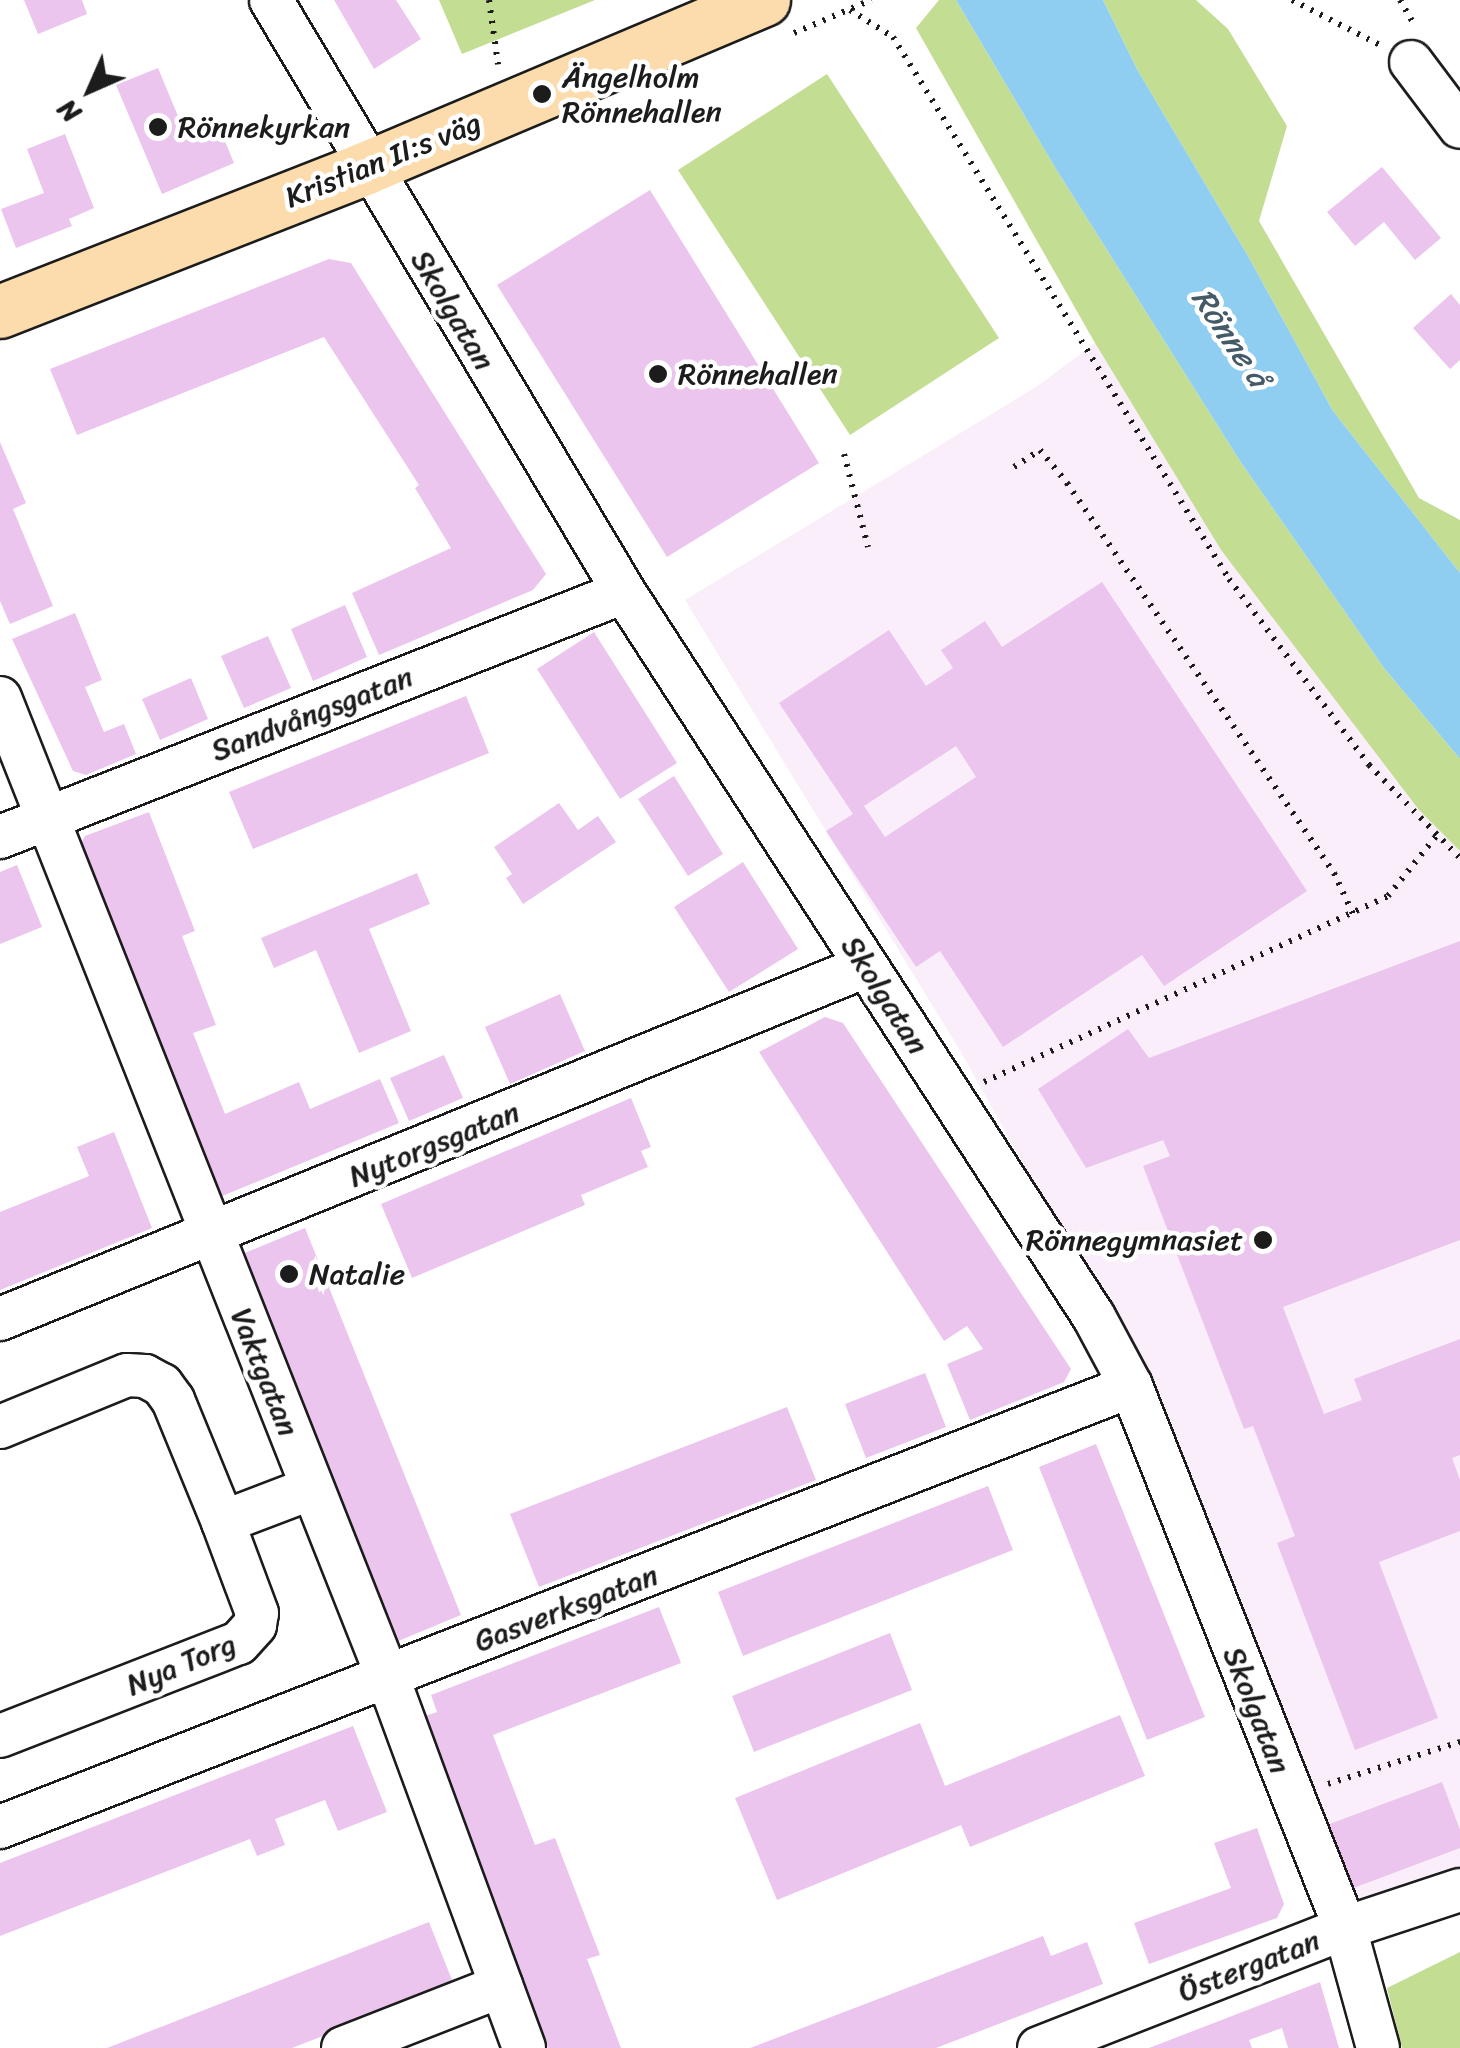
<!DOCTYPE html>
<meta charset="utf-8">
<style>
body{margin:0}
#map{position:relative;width:1460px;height:2048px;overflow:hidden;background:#fff;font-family:Sriracha,sans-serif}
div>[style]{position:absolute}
.built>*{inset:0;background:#f9eefa}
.green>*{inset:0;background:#c3dd93}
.water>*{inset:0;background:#90cef1}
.building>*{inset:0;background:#ebc5ee}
.path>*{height:6px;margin-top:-3px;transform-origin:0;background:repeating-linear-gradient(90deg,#1c1c1c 0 2.5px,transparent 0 10.5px)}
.roads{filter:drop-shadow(2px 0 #1c1c1c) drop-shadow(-2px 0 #1c1c1c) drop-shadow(0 2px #1c1c1c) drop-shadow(0 -2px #1c1c1c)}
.minor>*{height:42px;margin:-21px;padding:0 21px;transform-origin:21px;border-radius:21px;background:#fff}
.major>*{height:52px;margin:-26px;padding:0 26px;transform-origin:26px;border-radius:26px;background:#fcdcac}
.dots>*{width:28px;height:28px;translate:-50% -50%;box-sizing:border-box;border:5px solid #fff;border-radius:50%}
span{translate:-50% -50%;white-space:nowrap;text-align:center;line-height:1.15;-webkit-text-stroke:9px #fff;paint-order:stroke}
.poi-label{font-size:30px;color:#1c1c1c}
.left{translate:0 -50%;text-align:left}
.right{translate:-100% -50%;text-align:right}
.street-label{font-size:30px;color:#1c1c1c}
.water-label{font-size:32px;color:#455a67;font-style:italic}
.north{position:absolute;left:40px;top:40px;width:100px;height:100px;-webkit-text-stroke:8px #fff;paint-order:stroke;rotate:225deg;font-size:28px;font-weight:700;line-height:40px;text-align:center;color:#1c1c1c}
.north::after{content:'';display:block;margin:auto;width:35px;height:45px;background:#1c1c1c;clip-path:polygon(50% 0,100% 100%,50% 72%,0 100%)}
</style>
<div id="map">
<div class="built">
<div style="clip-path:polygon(1095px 343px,1221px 550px,1419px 810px,1460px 851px,1460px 1868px,1341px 1910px,1170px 1426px,962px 1054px,685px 600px,1036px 387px)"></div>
</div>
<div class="green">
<div style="clip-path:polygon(439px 0,595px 0,462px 54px)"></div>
<div style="clip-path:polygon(939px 0,956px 0,1056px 169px,1240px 461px,1384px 668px,1460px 759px,1460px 851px,1419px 810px,1221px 550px,1095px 343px,916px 28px)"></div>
<div style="clip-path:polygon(1103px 0,1196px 0,1228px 29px,1287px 126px,1259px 221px,1419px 498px,1460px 520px,1460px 573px,1333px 411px,1248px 256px,1138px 71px)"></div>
<div style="clip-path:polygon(827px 74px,999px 338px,850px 435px,678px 170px)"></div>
<div style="clip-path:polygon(1460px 1952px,1460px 2048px,1402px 2048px,1387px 1988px)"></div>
</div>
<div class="water">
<div style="clip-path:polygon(956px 0,1103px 0,1138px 71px,1248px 256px,1333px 411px,1460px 573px,1460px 759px,1384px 668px,1240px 461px,1056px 169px)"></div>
</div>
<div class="building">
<div style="clip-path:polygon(24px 0,82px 0,87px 14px,38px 34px)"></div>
<div style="clip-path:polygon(334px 0,396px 0,421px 39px,374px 69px)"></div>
<div style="clip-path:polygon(158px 68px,185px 133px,216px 120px,234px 163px,162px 194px,116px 85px)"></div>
<div style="clip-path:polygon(65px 134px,94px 208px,69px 219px,72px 226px,16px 248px,1px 209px,44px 193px,27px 149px)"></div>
<div style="clip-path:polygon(1382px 167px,1441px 238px,1415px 260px,1384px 222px,1355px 246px,1327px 212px)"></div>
<div style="clip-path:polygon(650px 190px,819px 463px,667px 557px,497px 285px)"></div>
<div style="clip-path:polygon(329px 259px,351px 263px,546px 574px,533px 590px,379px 655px,352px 593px,451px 548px,415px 488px,419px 485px,324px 337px,77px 435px,50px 369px)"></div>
<div style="clip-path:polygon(1451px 294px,1460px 305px,1460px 360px,1450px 369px,1413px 328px)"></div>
<div style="clip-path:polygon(0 442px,26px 503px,13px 509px,53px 606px,10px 624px,0 601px)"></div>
<div style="clip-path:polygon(evenodd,1102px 582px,1307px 891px,1164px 986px,1142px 955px,1003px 1047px,940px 951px,916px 967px,826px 831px,853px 814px,779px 703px,889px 630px,926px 686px,953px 668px,941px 650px,985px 621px,1002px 647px,1102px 582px,956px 746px,976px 777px,885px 837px,864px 806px,956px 746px)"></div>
<div style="clip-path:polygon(345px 605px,367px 657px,313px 681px,291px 629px)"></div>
<div style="clip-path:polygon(75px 613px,102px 680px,85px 687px,104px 732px,124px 724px,136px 754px,86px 775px,73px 771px,12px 639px)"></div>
<div style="clip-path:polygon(594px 632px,677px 763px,620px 799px,537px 669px)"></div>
<div style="clip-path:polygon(268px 636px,291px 688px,244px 708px,221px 656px)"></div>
<div style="clip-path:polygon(191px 678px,208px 719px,160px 740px,142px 699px)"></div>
<div style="clip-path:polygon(466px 696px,489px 753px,253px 849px,229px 792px)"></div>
<div style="clip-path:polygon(674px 776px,723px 854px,688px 876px,638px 799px)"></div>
<div style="clip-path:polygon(559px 803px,578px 830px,598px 816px,616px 842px,523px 904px,506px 878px,512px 874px,494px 847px)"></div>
<div style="clip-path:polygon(149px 812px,195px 931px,182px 936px,216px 1025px,193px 1033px,225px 1114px,299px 1082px,310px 1109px,380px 1079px,399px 1123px,215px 1199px,76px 852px,85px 836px)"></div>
<div style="clip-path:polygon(743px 862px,798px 949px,729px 992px,674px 907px)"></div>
<div style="clip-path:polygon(17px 865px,42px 927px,0 944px,0 872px)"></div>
<div style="clip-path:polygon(417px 873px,430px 904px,369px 929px,411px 1031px,359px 1053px,316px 950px,274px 968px,261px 938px)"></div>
<div style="clip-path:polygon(1460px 941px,1460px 1240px,1283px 1307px,1324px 1414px,1362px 1400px,1354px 1379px,1460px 1339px,1460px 1455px,1452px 1458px,1460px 1480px,1460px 1531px,1379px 1562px,1438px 1718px,1355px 1750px,1277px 1543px,1295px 1536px,1253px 1426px,1244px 1429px,1143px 1166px,1170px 1156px,1163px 1140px,1086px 1168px,1038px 1089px,1128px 1029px,1149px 1058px)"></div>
<div style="clip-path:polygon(560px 994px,585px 1051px,510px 1084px,485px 1027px)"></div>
<div style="clip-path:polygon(825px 1017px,843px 1023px,1071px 1369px,1064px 1382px,970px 1420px,947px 1364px,983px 1349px,967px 1326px,944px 1341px,759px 1052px)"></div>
<div style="clip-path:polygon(444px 1055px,463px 1098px,409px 1121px,390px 1078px)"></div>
<div style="clip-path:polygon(631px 1098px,651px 1147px,641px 1151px,648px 1167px,581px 1195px,585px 1205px,412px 1278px,381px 1204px)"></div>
<div style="clip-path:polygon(114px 1132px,152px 1228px,0 1290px,0 1212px,89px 1176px,77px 1147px)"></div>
<div style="clip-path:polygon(305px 1228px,461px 1615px,391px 1644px,235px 1257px)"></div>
<div style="clip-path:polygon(925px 1373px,946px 1427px,866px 1458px,845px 1404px)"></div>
<div style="clip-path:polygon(787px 1407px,816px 1480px,539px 1587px,510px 1514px)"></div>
<div style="clip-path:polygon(1096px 1444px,1205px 1717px,1147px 1740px,1039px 1467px)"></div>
<div style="clip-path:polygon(988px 1486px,1013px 1550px,743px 1656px,718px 1592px)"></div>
<div style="clip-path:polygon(659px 1607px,681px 1663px,493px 1735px,535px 1845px,555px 1838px,600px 1955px,587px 1959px,621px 2048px,548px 2048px,422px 1717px,437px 1712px,431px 1695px)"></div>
<div style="clip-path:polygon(890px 1633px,912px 1690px,754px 1752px,732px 1696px)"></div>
<div style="clip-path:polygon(1120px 1715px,1145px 1776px,970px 1847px,961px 1825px,777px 1900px,735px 1798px,920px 1723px,945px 1786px)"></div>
<div style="clip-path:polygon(353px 1726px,387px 1812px,338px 1831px,325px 1800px,275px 1819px,285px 1845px,257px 1856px,250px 1839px,0 1936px,0 1863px)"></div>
<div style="clip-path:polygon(1442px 1782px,1460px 1830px,1460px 1848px,1343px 1892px,1319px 1828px)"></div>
<div style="clip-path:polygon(1257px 1828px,1284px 1904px,1277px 1918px,1149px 1964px,1134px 1923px,1231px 1888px,1214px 1843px)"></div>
<div style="clip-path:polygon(429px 1922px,454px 1985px,292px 2048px,107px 2048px)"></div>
<div style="clip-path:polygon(1043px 1936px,1051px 1956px,1087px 1942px,1103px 1984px,936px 2048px,750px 2048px)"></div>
<div style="clip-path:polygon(1320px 1982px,1339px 2048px,1288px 2048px,1282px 2028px,1249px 2040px,1252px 2048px,1149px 2048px)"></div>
</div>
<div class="path">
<div style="left:489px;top:0;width:65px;rotate:82deg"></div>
<div style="left:1292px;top:0;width:99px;rotate:27.1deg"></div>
<div style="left:1400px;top:0;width:28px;rotate:60deg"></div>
<div style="left:850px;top:10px;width:51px;rotate:32.1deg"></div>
<div style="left:893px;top:37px;width:638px;rotate:58.2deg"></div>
<div style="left:1229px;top:579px;width:233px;rotate:53deg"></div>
<div style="left:1369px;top:765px;width:130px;rotate:45.6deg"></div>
<div style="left:794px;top:33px;width:84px;rotate:-23.2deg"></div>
<div style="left:844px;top:454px;width:96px;rotate:75.5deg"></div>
<div style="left:1014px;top:467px;width:31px;rotate:-33deg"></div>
<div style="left:1040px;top:450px;width:43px;rotate:50.7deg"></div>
<div style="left:1067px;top:483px;width:473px;rotate:55.6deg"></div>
<div style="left:1334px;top:873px;width:45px;rotate:65.1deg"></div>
<div style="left:984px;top:1082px;width:445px;rotate:-24.7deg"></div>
<div style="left:1388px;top:896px;width:78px;rotate:-51.2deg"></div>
<div style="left:1328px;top:1784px;width:139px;rotate:-17.7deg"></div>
</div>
<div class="roads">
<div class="minor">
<div style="left:271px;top:0;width:689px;rotate:59.19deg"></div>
<div style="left:624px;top:592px;width:864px;rotate:57.05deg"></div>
<div style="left:1094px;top:1317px;width:78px;rotate:61.8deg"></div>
<div style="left:1131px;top:1386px;width:583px;rotate:68.45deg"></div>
<div style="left:1345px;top:1928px;width:124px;rotate:74.6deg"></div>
<div style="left:1411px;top:62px;width:81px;rotate:53deg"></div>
<div style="left:0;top:698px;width:1054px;rotate:68.4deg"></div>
<div style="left:388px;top:1678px;width:394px;rotate:69.8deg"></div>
<div style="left:0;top:837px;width:670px;rotate:-21.44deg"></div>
<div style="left:0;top:1319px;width:935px;rotate:-22.18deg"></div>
<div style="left:0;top:1427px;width:137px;rotate:-22.3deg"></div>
<div style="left:127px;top:1375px;width:18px;rotate:3deg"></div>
<div style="left:145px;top:1376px;width:19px;rotate:28deg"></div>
<div style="left:162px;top:1385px;width:19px;rotate:54deg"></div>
<div style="left:173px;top:1400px;width:132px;rotate:67.7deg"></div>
<div style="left:0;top:1736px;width:256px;rotate:-21.3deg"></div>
<div style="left:239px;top:1643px;width:24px;rotate:-48deg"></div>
<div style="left:255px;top:1625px;width:12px;rotate:-81deg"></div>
<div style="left:257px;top:1613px;width:97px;rotate:-110.5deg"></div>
<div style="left:223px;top:1522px;width:95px;rotate:-20.9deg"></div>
<div style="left:0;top:1827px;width:1214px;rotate:-21.3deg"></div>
<div style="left:343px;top:2048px;width:170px;rotate:-21.4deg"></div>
<div style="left:1039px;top:2048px;width:329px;rotate:-21.4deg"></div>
<div style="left:1345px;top:1928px;width:121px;rotate:-18.3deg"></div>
</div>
<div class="major">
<div style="left:0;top:312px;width:394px;rotate:-21.4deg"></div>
<div style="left:367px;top:168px;width:431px;rotate:-22.9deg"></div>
</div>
</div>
<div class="dots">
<div style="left:542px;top:94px;background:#1c1c1c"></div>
<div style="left:158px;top:127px;background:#1c1c1c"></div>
<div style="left:658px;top:374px;background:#1c1c1c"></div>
<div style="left:1263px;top:1240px;background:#1c1c1c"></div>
<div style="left:289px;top:1274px;background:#1c1c1c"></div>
</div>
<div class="poi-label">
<span class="left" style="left:562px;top:94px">Ängelholm<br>Rönnehallen</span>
<span class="left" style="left:178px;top:127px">Rönnekyrkan</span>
<span class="left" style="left:678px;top:374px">Rönnehallen</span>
<span class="right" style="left:1243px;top:1240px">Rönnegymnasiet</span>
<span class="left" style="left:309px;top:1274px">Natalie</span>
</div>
<div class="street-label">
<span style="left:383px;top:160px;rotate:-22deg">Kristian II:s väg</span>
<span style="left:453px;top:310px;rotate:59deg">Skolgatan</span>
<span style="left:312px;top:714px;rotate:-21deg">Sandvångsgatan</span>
<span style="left:885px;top:995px;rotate:57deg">Skolgatan</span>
<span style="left:434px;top:1144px;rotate:-22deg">Nytorgsgatan</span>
<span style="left:265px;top:1372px;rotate:68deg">Vaktgatan</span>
<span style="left:566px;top:1608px;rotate:-21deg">Gasverksgatan</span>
<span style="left:181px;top:1664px;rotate:-23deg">Nya Torg</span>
<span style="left:1257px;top:1710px;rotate:68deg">Skolgatan</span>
<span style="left:1249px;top:1966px;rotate:-21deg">Östergatan</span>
</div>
<div class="water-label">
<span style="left:1230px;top:338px;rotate:56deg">Rönne å</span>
</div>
<div class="north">N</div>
</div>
